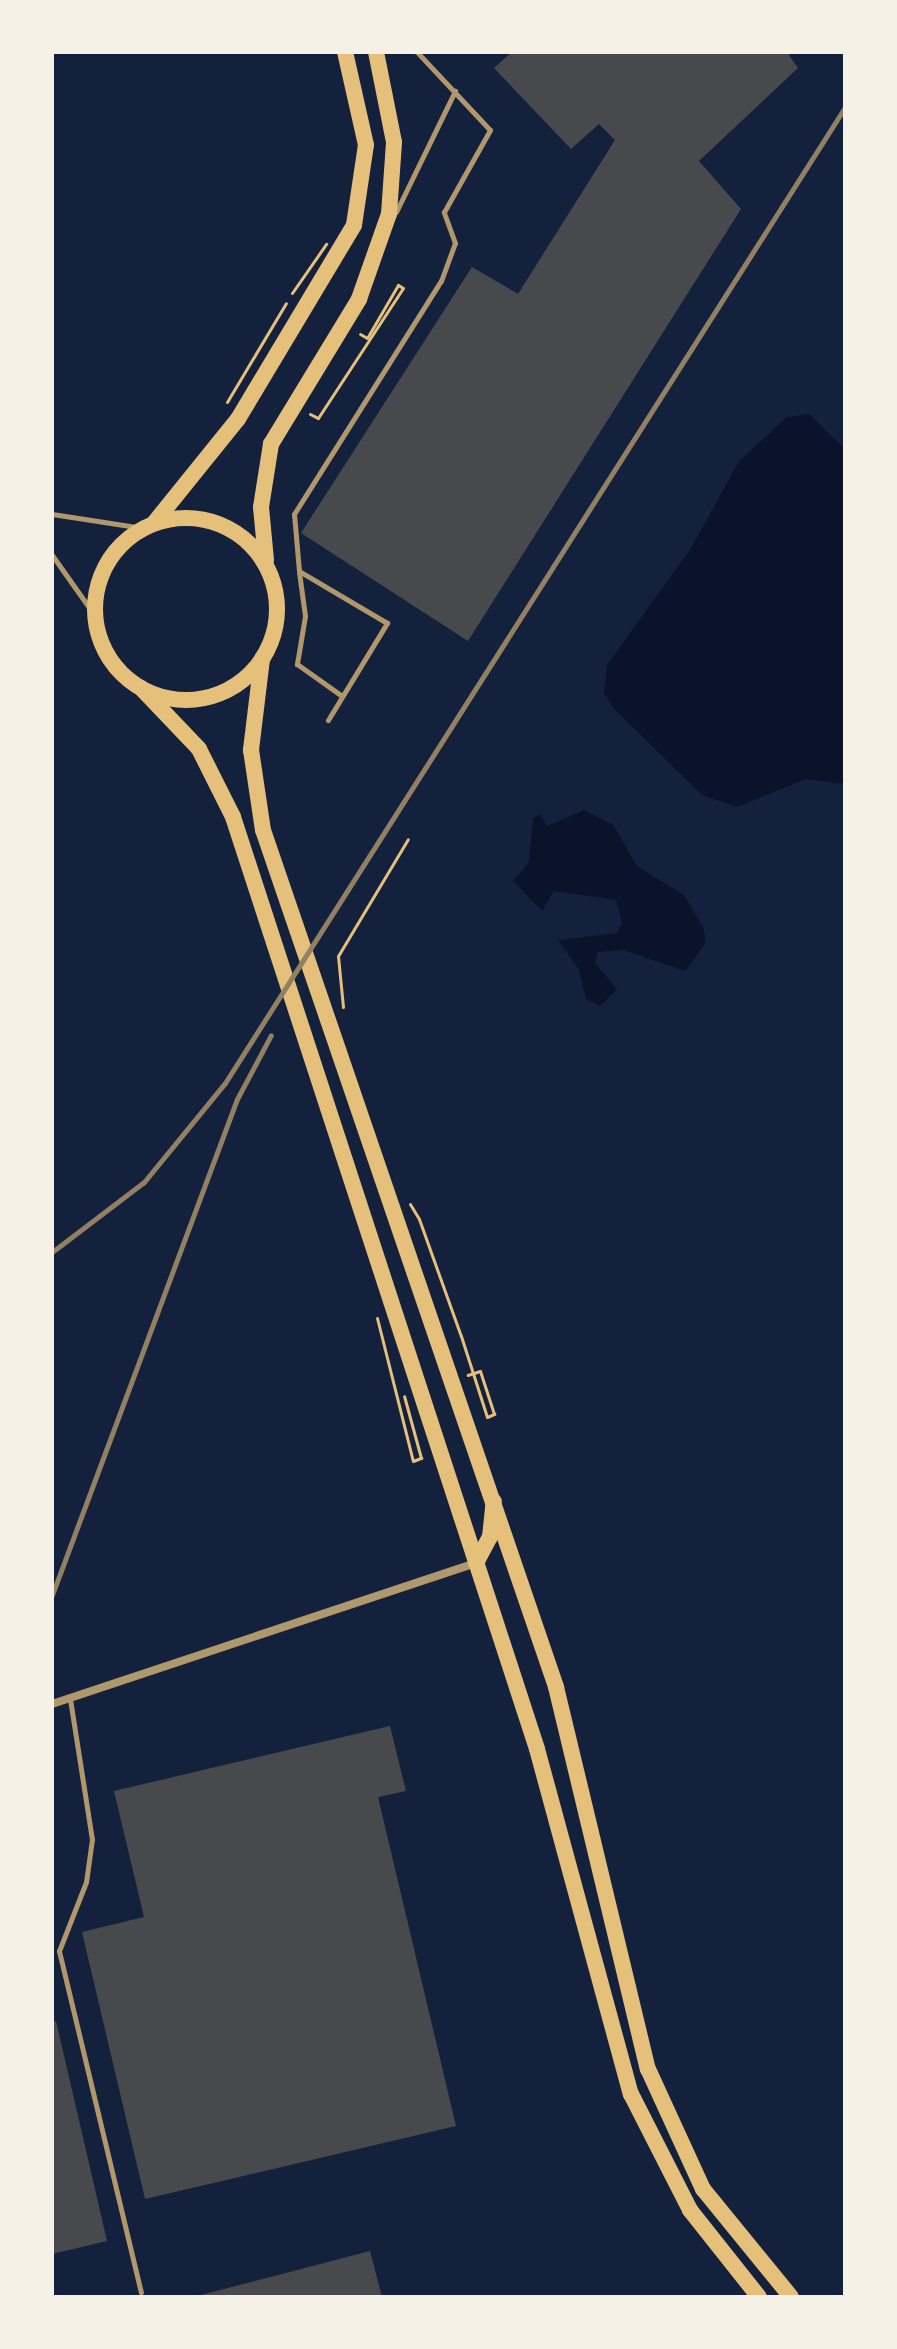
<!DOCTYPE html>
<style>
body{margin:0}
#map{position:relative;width:897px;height:2349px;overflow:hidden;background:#14213d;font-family:"Asap Condensed",sans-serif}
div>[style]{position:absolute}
.water>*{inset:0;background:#0b132b}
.building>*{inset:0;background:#48494c}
.path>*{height:3px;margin:-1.5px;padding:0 1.5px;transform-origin:1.5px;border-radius:1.5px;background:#e5c07b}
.service>*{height:5px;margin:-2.5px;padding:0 2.5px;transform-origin:2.5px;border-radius:2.5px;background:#b1986c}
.minor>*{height:8px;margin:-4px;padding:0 4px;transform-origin:4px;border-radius:4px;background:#b1986c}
.primary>*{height:16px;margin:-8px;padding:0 8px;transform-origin:8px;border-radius:8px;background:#e5c07b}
.primary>.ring{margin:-8px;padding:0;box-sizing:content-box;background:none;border:16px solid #e5c07b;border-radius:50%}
.rail>*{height:5px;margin:-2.5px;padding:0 2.5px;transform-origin:2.5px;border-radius:2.5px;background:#918062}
span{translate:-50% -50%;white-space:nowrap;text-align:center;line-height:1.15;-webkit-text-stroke:7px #f6f1e7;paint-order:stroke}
.frame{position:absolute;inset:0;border:54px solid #f6f1e7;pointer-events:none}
</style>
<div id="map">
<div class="water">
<div style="clip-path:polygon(809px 414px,845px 449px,845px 784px,806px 779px,737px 807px,702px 795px,614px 709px,604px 693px,607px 665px,691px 548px,739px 461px,787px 417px)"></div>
<div style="clip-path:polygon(584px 810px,613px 825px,637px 866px,684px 895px,704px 929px,705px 944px,685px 971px,623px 950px,598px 952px,595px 963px,617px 989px,600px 1006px,586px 999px,579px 970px,558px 940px,617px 933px,622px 922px,616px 900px,554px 891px,542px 911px,513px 881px,529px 862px,533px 818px,540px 814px,547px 826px)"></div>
</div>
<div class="building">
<div style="clip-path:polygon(512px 52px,787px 52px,798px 68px,699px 161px,741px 209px,468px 641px,301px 533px,472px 267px,518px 294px,615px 140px,599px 124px,571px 149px,494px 68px)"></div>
<div style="clip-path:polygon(390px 1726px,406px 1791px,378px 1797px,456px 2126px,145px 2199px,82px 1932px,144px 1917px,114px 1791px)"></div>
<div style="clip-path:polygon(56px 2021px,107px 2241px,52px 2254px,52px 2022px)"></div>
<div style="clip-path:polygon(370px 2251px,382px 2297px,197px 2297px,197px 2296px)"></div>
</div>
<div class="path">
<div style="left:292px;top:293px;width:60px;rotate:-55.2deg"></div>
<div style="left:227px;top:402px;width:115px;rotate:-59.2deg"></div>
<div style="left:310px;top:414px;width:9px;rotate:27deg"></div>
<div style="left:318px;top:418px;width:155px;rotate:-56.8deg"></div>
<div style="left:403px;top:288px;width:6px;rotate:-149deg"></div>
<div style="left:398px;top:285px;width:61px;rotate:120.3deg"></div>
<div style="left:367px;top:338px;width:8px;rotate:-150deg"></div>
<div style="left:343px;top:1007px;width:51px;rotate:-95.6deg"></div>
<div style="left:338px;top:956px;width:136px;rotate:-59.1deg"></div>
<div style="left:410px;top:1204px;width:17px;rotate:59deg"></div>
<div style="left:419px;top:1219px;width:124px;rotate:70.3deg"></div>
<div style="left:461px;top:1336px;width:85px;rotate:72.2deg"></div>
<div style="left:487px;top:1417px;width:8px;rotate:-23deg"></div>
<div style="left:494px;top:1414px;width:45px;rotate:-108deg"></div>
<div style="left:480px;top:1371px;width:13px;rotate:162deg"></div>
<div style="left:377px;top:1318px;width:147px;rotate:75.9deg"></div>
<div style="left:413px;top:1461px;width:9px;rotate:-21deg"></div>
<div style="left:421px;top:1458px;width:64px;rotate:-105.3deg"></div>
</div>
<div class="service">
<div style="left:396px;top:212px;width:135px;rotate:-64deg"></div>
<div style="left:52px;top:514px;width:92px;rotate:8.7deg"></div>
<div style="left:52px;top:555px;width:75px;rotate:54.8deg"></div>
<div style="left:299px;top:572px;width:44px;rotate:82.2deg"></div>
<div style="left:305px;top:616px;width:49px;rotate:99.5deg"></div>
<div style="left:297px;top:664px;width:55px;rotate:35.4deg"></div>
<div style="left:328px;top:720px;width:114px;rotate:-58.7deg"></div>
<div style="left:387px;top:623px;width:102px;rotate:-149.4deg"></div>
<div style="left:299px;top:571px;width:57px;rotate:-95deg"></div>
<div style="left:294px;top:514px;width:275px;rotate:-57.8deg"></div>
<div style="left:441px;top:281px;width:40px;rotate:-69.8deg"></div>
<div style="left:455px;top:243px;width:33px;rotate:-110deg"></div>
<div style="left:444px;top:212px;width:94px;rotate:-60.7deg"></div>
<div style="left:490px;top:130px;width:107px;rotate:-133.1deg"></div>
<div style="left:70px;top:1699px;width:142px;rotate:81.1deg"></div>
<div style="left:92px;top:1839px;width:43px;rotate:97.9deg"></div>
<div style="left:86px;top:1882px;width:74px;rotate:111.4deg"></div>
<div style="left:59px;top:1951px;width:351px;rotate:76.5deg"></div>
</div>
<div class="minor">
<div style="left:52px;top:1704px;width:447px;rotate:-18.4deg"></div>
</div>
<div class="primary">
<div class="ring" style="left:95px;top:518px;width:166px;height:166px"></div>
<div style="left:154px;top:523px;width:134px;rotate:-51.1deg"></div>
<div style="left:238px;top:419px;width:226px;rotate:-59.1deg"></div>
<div style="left:354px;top:225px;width:81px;rotate:-81.5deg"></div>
<div style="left:366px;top:145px;width:95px;rotate:-102.7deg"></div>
<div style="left:266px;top:560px;width:53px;rotate:-95.4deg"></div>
<div style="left:261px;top:507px;width:64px;rotate:-81deg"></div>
<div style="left:271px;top:444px;width:170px;rotate:-58.7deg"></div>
<div style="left:359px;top:299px;width:90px;rotate:-70.6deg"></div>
<div style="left:389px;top:214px;width:72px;rotate:-86deg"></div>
<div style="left:394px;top:142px;width:92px;rotate:-101.3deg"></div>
<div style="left:262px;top:659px;width:92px;rotate:96.9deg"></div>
<div style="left:251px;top:750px;width:81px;rotate:81.5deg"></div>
<div style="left:263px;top:830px;width:906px;rotate:71.12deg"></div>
<div style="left:556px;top:1687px;width:393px;rotate:76.5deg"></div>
<div style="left:648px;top:2069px;width:132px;rotate:65.4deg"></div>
<div style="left:703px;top:2189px;width:139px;rotate:50.8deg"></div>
<div style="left:141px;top:688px;width:84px;rotate:46.4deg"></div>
<div style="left:199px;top:749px;width:76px;rotate:63.4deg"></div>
<div style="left:233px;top:817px;width:980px;rotate:71.93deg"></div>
<div style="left:537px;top:1749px;width:358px;rotate:74.8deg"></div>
<div style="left:631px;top:2094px;width:130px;rotate:63deg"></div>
<div style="left:690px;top:2210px;width:111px;rotate:51.6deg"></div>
<div style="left:476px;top:1563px;width:30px;rotate:-62deg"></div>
<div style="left:490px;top:1537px;width:36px;rotate:-84deg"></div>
</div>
<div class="rail">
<div style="left:52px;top:1252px;width:116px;rotate:-37.3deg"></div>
<div style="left:144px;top:1182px;width:128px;rotate:-50.7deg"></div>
<div style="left:225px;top:1083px;width:1156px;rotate:-57.57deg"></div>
<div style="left:52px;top:1595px;width:529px;rotate:-69.55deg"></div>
<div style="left:237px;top:1099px;width:72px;rotate:-62deg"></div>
</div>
<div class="frame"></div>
</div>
